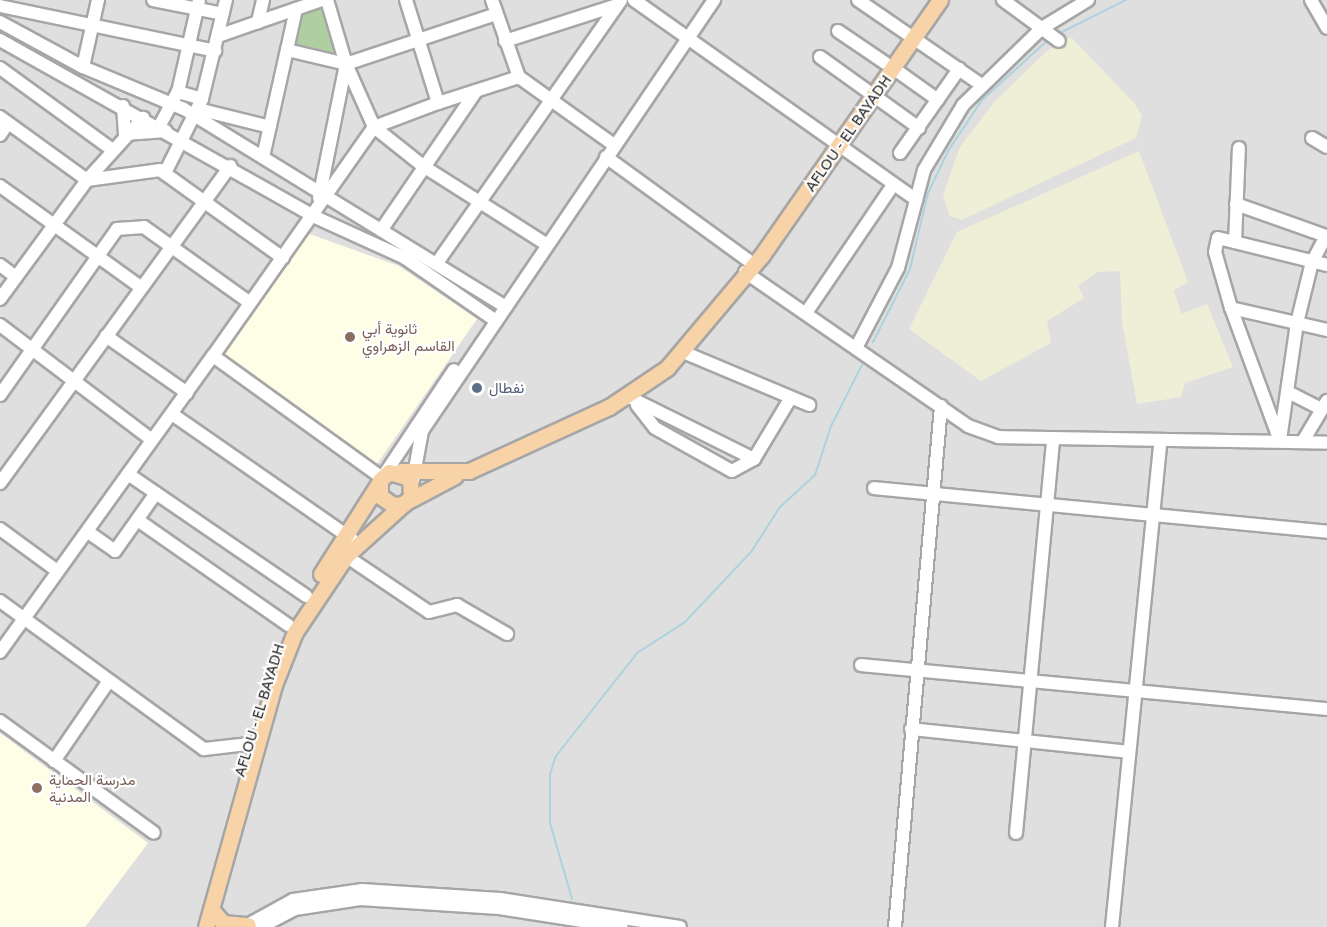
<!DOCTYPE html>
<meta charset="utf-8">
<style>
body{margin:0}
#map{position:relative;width:1327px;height:927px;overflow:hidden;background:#f2efe9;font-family:"Noto Sans",Vazirmatn,sans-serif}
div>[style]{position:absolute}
.residential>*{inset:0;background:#e0dfdf}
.education>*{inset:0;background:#fefde6}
.farmland>*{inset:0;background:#eeefd6}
.forest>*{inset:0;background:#afcfa0}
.stream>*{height:2px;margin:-1px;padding:0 1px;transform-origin:1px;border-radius:1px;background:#acd3dd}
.roads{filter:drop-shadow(2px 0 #a6a6a6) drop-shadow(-2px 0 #a6a6a6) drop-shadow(0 2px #a6a6a6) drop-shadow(0 -2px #a6a6a6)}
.minor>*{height:12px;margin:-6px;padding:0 6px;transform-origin:6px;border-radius:6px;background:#fff}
.major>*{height:15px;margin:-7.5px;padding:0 7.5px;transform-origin:7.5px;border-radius:7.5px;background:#f8d3a8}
.dots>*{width:16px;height:16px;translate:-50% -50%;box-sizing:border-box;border:3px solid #fff;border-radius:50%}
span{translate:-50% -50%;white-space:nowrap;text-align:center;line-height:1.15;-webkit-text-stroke:4.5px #fff;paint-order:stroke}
.street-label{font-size:15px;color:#222}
.education-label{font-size:15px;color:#785e54}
.left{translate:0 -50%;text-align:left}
.service-label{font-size:15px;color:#4e5e75}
</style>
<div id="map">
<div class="residential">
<div style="clip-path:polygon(0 0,1327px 0,1327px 927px,0 927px)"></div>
</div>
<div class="education">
<div style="clip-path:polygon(307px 233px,399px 266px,477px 319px,375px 467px,223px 354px)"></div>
<div style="clip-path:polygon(0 733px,148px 843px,85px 927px,0 927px)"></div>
</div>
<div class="farmland">
<div style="clip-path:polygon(1071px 37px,1135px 104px,1142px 116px,1136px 138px,962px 220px,950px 216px,943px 195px,960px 147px,995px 101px,1047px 51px)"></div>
<div style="clip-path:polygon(1139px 151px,1188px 282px,1174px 290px,1181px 314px,1207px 304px,1233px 367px,1185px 383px,1181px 397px,1137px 404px,1122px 322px,1120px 271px,1097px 272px,1078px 286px,1084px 298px,1047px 321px,1051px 343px,981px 381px,909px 329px,957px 232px)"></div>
</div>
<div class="forest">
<div style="clip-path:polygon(322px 6px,337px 57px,293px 48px,301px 12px)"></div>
</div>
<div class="stream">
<div style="left:1058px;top:34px;width:76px;rotate:-26.6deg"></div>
<div style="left:873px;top:342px;width:82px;rotate:-63.1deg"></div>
<div style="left:910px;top:269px;width:78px;rotate:-76.7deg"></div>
<div style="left:928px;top:193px;width:47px;rotate:-64.5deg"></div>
<div style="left:948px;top:151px;width:61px;rotate:-56.3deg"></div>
<div style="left:982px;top:100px;width:89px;rotate:-42.3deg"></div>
<div style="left:572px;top:899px;width:79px;rotate:-106.1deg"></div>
<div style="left:550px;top:823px;width:49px;rotate:-90deg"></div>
<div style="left:550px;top:774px;width:19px;rotate:-72deg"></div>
<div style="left:556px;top:756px;width:131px;rotate:-51.8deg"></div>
<div style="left:637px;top:653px;width:57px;rotate:-32.9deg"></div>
<div style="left:685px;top:622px;width:96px;rotate:-46.7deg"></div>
<div style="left:751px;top:552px;width:54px;rotate:-57.2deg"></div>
<div style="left:780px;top:507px;width:47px;rotate:-42.4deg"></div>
<div style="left:815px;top:475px;width:52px;rotate:-71.9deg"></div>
<div style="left:831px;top:426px;width:73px;rotate:-63.1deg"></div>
<div style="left:573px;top:927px;width:1px;rotate:-90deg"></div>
</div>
<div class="roads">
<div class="minor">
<div style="left:153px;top:0;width:71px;rotate:11.3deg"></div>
<div style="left:263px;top:0;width:23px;rotate:103deg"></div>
<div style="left:258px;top:22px;width:68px;rotate:-19deg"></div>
<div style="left:327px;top:0;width:67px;rotate:73.5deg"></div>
<div style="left:346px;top:64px;width:69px;rotate:66deg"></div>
<div style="left:374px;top:127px;width:63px;rotate:38.5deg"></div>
<div style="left:423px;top:166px;width:146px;rotate:32.4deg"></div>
<div style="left:406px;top:0;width:108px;rotate:72.7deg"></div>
<div style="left:438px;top:103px;width:85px;rotate:-17.8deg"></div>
<div style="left:492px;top:0;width:82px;rotate:70.7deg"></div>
<div style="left:519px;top:77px;width:117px;rotate:35.6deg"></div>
<div style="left:634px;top:0;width:346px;rotate:35.3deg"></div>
<div style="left:858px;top:0;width:148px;rotate:34.5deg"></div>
<div style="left:1003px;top:0;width:69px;rotate:36.2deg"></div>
<div style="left:1311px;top:0;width:32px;rotate:60deg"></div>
<div style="left:0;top:6px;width:220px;rotate:11.8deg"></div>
<div style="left:296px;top:9px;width:42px;rotate:102.4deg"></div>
<div style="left:287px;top:50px;width:61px;rotate:13.3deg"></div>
<div style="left:346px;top:64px;width:158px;rotate:-18.4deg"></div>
<div style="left:0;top:22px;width:94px;rotate:28.5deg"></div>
<div style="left:83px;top:67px;width:109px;rotate:22.6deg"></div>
<div style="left:184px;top:109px;width:378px;rotate:31.6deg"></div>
<div style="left:838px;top:31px;width:57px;rotate:34.2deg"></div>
<div style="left:218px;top:36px;width:42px;rotate:-19.3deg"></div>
<div style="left:0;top:40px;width:359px;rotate:29.3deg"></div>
<div style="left:313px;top:216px;width:101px;rotate:24.5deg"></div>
<div style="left:405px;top:258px;width:111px;rotate:34.7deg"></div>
<div style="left:505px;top:41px;width:118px;rotate:-17.8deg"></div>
<div style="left:820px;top:57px;width:122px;rotate:35.6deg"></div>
<div style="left:83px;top:67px;width:69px;rotate:-77.4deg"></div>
<div style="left:0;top:68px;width:137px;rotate:36.1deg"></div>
<div style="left:893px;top:68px;width:55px;rotate:35.4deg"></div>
<div style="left:178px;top:92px;width:25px;rotate:16deg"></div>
<div style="left:123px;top:106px;width:28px;rotate:86deg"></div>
<div style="left:125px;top:134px;width:41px;rotate:-4.2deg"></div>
<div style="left:198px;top:109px;width:74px;rotate:14deg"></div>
<div style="left:0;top:117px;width:107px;rotate:35.9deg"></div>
<div style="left:87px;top:180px;width:74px;rotate:-7.8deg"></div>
<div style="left:160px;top:170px;width:151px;rotate:35.6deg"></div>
<div style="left:159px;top:127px;width:40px;rotate:-62deg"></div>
<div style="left:178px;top:92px;width:94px;rotate:-77.1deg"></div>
<div style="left:0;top:135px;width:14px;rotate:-56deg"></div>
<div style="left:1312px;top:138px;width:17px;rotate:31deg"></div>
<div style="left:900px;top:153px;width:103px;rotate:-54.9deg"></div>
<div style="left:263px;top:157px;width:110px;rotate:-77.4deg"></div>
<div style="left:606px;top:157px;width:180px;rotate:36deg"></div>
<div style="left:165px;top:173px;width:83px;rotate:-63.4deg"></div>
<div style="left:202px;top:99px;width:102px;rotate:-76.4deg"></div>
<div style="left:0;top:186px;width:171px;rotate:35.7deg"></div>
<div style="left:319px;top:198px;width:137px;rotate:-78.6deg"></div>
<div style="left:1236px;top:204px;width:96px;rotate:19.6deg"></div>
<div style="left:1326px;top:236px;width:30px;rotate:118deg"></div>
<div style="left:1312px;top:262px;width:63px;rotate:103.8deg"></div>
<div style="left:1297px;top:323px;width:117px;rotate:98.3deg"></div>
<div style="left:382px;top:229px;width:167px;rotate:-55.7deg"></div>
<div style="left:1235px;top:242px;width:94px;rotate:-87.6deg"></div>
<div style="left:437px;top:263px;width:321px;rotate:-55deg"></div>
<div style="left:0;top:265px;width:20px;rotate:37deg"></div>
<div style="left:745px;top:272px;width:271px;rotate:34.6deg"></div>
<div style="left:968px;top:426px;width:32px;rotate:20deg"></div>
<div style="left:998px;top:437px;width:329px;rotate:1deg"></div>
<div style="left:0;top:299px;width:147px;rotate:-53.8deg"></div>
<div style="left:87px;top:180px;width:84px;rotate:-47.9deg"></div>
<div style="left:1231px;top:308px;width:98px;rotate:12.9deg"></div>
<div style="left:806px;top:313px;width:155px;rotate:-55.8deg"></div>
<div style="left:0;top:325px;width:189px;rotate:37.1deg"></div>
<div style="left:106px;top:336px;width:99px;rotate:35.1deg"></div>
<div style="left:857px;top:346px;width:88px;rotate:-62.3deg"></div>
<div style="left:898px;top:268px;width:101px;rotate:-75.1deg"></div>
<div style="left:924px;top:170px;width:76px;rotate:-59deg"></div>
<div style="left:963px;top:105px;width:110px;rotate:-44.3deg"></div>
<div style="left:1042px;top:28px;width:54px;rotate:-31.3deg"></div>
<div style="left:683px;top:352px;width:137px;rotate:22.8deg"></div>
<div style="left:213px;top:356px;width:280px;rotate:-54.9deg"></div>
<div style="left:374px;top:127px;width:68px;rotate:-20.6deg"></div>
<div style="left:1288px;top:392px;width:38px;rotate:27deg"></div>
<div style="left:0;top:395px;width:203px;rotate:-54.8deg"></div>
<div style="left:117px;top:229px;width:27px;rotate:-4deg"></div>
<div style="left:144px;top:227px;width:130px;rotate:35.6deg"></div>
<div style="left:627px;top:396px;width:142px;rotate:26.4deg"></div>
<div style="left:754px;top:459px;width:70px;rotate:-59deg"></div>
<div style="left:637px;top:405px;width:29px;rotate:52deg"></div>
<div style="left:655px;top:428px;width:88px;rotate:29.2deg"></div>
<div style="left:732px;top:471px;width:25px;rotate:-29deg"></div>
<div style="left:172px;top:414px;width:219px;rotate:34.8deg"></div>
<div style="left:1280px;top:441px;width:142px;rotate:-110.2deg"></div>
<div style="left:1231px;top:308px;width:58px;rotate:-105.9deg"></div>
<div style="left:1215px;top:252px;width:14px;rotate:-78deg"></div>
<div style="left:1218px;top:238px;width:112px;rotate:13.9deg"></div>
<div style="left:1303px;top:441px;width:47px;rotate:-59deg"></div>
<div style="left:128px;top:474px;width:216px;rotate:34.4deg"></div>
<div style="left:384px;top:475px;width:126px;rotate:-56.3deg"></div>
<div style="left:413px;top:480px;width:50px;rotate:-79.6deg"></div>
<div style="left:422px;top:431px;width:521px;rotate:-55.88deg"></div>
<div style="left:0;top:483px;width:392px;rotate:-54deg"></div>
<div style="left:874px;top:488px;width:455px;rotate:5.5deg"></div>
<div style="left:139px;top:521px;width:182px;rotate:34.9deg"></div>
<div style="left:0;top:529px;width:69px;rotate:36.2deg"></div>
<div style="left:88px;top:532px;width:33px;rotate:35deg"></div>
<div style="left:115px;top:551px;width:71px;rotate:-54.7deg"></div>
<div style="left:346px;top:556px;width:100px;rotate:34deg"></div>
<div style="left:429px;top:612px;width:29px;rotate:-14deg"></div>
<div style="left:457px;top:605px;width:58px;rotate:30.1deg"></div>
<div style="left:0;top:601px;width:252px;rotate:36deg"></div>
<div style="left:204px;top:749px;width:44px;rotate:-6.5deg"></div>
<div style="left:0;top:652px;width:365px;rotate:-54.3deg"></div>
<div style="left:213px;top:356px;width:208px;rotate:35.8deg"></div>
<div style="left:861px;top:665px;width:468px;rotate:5.4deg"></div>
<div style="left:0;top:721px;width:190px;rotate:36deg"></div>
<div style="left:911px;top:729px;width:219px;rotate:6deg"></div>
<div style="left:54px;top:761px;width:96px;rotate:-55.6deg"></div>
<div style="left:1016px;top:833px;width:396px;rotate:-84.6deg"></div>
<div style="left:244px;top:927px;width:56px;rotate:-28.9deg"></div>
<div style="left:293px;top:900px;width:70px;rotate:-8.2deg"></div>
<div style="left:362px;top:890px;width:138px;rotate:3.7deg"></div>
<div style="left:500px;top:899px;width:182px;rotate:8.8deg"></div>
<div style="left:261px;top:927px;width:38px;rotate:-28deg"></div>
<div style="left:295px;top:909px;width:66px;rotate:-8.7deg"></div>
<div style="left:360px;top:899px;width:139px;rotate:3.7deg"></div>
<div style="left:499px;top:908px;width:124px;rotate:8.8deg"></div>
<div style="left:895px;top:927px;width:523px;rotate:-84.95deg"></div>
<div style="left:1112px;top:927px;width:487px;rotate:-84.3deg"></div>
</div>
<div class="major">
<div style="left:401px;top:471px;width:68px"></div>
<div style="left:469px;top:471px;width:154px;rotate:-24.6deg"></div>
<div style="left:609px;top:407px;width:70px;rotate:-33.9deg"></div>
<div style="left:667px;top:368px;width:148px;rotate:-49.9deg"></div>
<div style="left:762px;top:255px;width:311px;rotate:-55.1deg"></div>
<div style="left:408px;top:501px;width:53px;rotate:-28deg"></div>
<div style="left:321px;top:574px;width:108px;rotate:-57.5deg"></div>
<div style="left:211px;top:909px;width:18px;rotate:49deg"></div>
<div style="left:223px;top:923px;width:25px;rotate:5deg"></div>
<div style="left:206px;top:927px;width:251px;rotate:-74.3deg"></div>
<div style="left:274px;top:685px;width:57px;rotate:-68.4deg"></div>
<div style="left:295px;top:632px;width:92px;rotate:-56.1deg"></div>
<div style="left:346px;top:556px;width:88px;rotate:-42.2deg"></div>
<div style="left:411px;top:497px;width:19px;rotate:-93deg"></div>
<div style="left:410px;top:478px;width:22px;rotate:-164deg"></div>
<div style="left:389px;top:472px;width:12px;rotate:138deg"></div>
<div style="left:380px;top:480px;width:16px;rotate:90deg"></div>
<div style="left:380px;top:496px;width:16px;rotate:35deg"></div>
<div style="left:393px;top:505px;width:11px;rotate:-5deg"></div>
</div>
</div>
<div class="dots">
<div style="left:350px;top:337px;background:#8d6e63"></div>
<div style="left:477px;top:388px;background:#5c6f8a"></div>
<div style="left:37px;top:788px;background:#8d6e63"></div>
</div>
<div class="street-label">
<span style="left:848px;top:133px;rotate:-55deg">AFLOU - EL BAYADH</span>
<span style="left:259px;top:710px;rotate:-73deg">AFLOU - EL BAYADH</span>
</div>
<div class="education-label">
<span class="left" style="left:362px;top:337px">ثانوية أبي<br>القاسم الزهراوي</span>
<span class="left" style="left:49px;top:788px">مدرسة الحماية<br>المدنية</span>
</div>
<div class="service-label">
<span class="left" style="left:489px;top:388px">نفطال</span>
</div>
</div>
